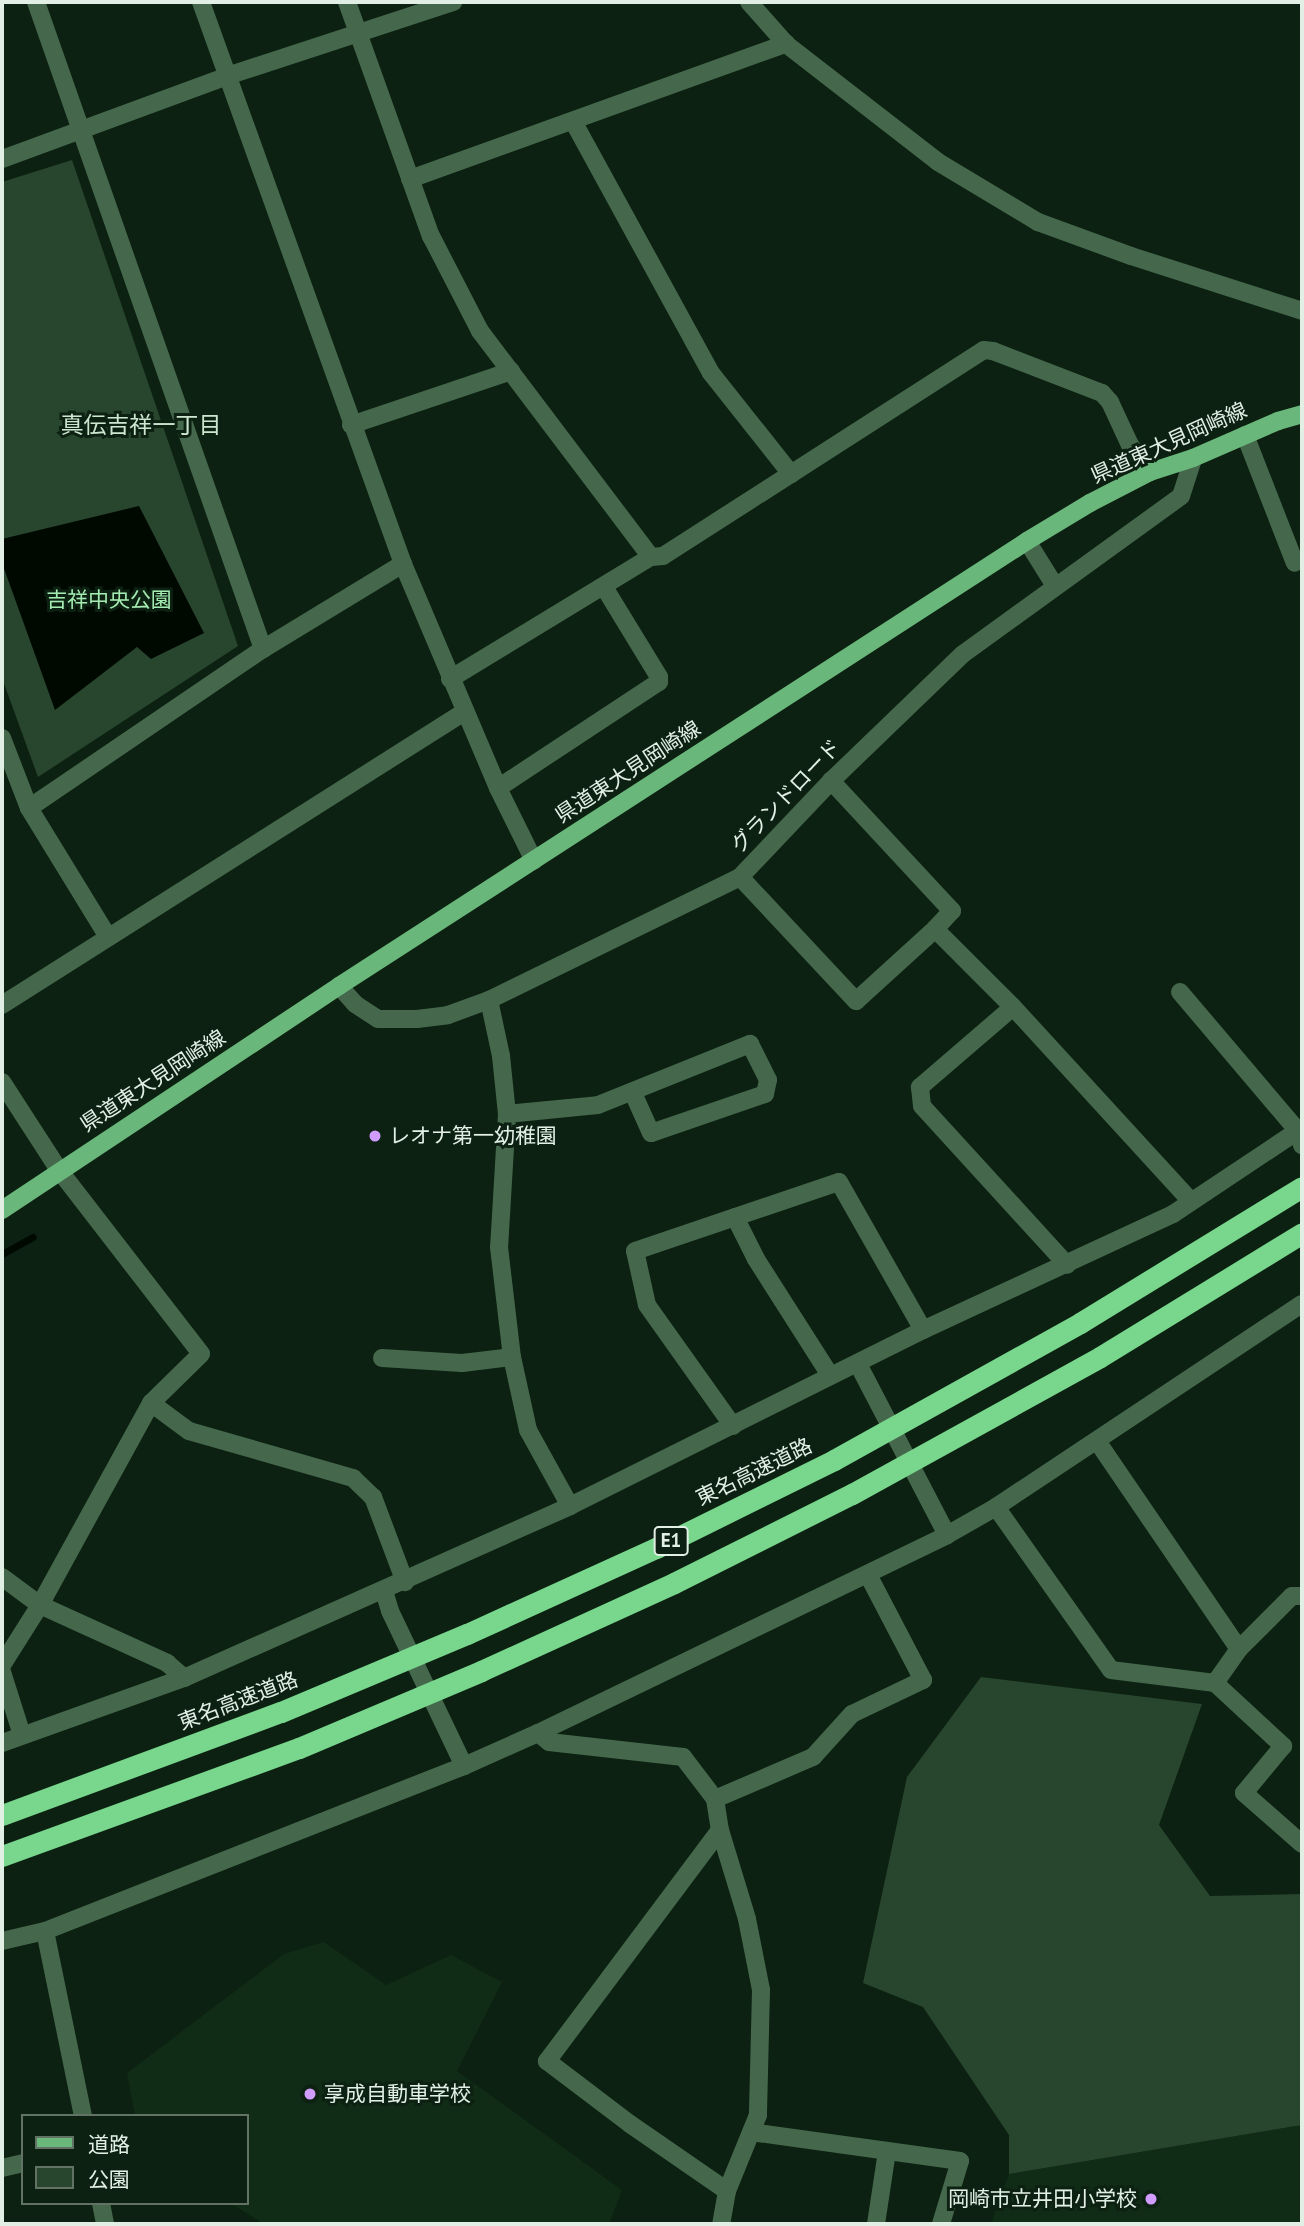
<!DOCTYPE html>
<meta charset="utf-8">
<style>
body{margin:0}
#map{position:relative;width:1304px;height:2226px;overflow:hidden;background:#0c2111;font-family:"PT Sans","Noto Sans JP",sans-serif}
div>[style]{position:absolute}
.built>*{inset:0;background:#102b16}
.green>*{inset:0;background:#28452e}
.water>*{inset:0;background:#000900}
.stream>*{height:7px;margin:-3.5px;padding:0 3.5px;transform-origin:3.5px;border-radius:3.5px;background:#000900}
.minor>*{height:18px;margin:-9px;padding:0 9px;transform-origin:9px;border-radius:9px;background:#45684c}
.major>*{height:18px;margin:-9px;padding:0 9px;transform-origin:9px;border-radius:9px;background:#6ab77b}
.highway>*{height:21px;margin:-10.5px;padding:0 10.5px;transform-origin:10.5px;border-radius:10.5px;background:#78d68d}
.dots>*{width:19px;height:19px;translate:-50% -50%;box-sizing:border-box;border:4px solid #0c2111;border-radius:50%}
span{translate:-50% -50%;white-space:nowrap;text-align:center;line-height:1.15;-webkit-text-stroke:6px #0c2111;paint-order:stroke}
.shield-label span{padding:2px 5px;background:#0c2111;border:2px solid;border-radius:5px;-webkit-text-stroke-width:0}
.shield-label{font-size:19px;color:#e2efe4;font-weight:700}
.street-label{font-size:21px;color:#e2efe4}
.park-label{font-size:21px;color:#a5ecb2}
.poi-label{font-size:21px;color:#e2efe4}
.left{translate:0 -50%;text-align:left}
.right{translate:-100% -50%;text-align:right}
.neighbourhood-label{font-size:23px;color:#cce6d0}
.frame{position:absolute;inset:0;border:4px solid #e2efe4;pointer-events:none}
.legend{position:absolute;left:21px;top:2114px;width:228px;height:91px;box-sizing:border-box;background:#0c2111;border:2px solid #627365;margin:0;padding:9px 12px;list-style:none;font-size:21px;color:#e2efe4}
.legend li{display:flex;align-items:center;gap:14px;height:35px}
.legend b{width:35px;border:2px solid #627365}
</style>
<div id="map">
<div class="built">
<div style="clip-path:polygon(324px 1942px,386px 1985px,451px 1955px,502px 1982px,457px 2071px,622px 2190px,609px 2224px,264px 2224px,230px 2203px,247px 2203px,247px 2116px,135px 2116px,127px 2073px,284px 1954px)"></div>
<div style="clip-path:polygon(1302px 2125px,1302px 2224px,991px 2224px,1009px 2174px)"></div>
</div>
<div class="green">
<div style="clip-path:polygon(72px 160px,238px 646px,38px 777px,2px 678px,2px 182px)"></div>
<div style="clip-path:polygon(981px 1677px,1202px 1704px,1159px 1825px,1210px 1896px,1302px 1894px,1302px 2125px,1009px 2174px,1009px 2135px,923px 2007px,863px 1983px,907px 1777px)"></div>
</div>
<div class="water">
<div style="clip-path:polygon(139px 506px,204px 633px,151px 659px,137px 647px,55px 710px,2px 563px,2px 539px)"></div>
</div>
<div class="stream">
<div style="left:2px;top:1254px;width:35px;rotate:-29deg"></div>
</div>
<div class="minor">
<div style="left:36px;top:2px;width:686px;rotate:70.67deg"></div>
<div style="left:201px;top:2px;width:597px;rotate:70.23deg"></div>
<div style="left:403px;top:564px;width:243px;rotate:67deg"></div>
<div style="left:498px;top:788px;width:81px;rotate:63.7deg"></div>
<div style="left:347px;top:2px;width:249px;rotate:70.3deg"></div>
<div style="left:431px;top:236px;width:107px;rotate:62.7deg"></div>
<div style="left:480px;top:331px;width:283px;rotate:52.9deg"></div>
<div style="left:749px;top:2px;width:56px;rotate:48.6deg"></div>
<div style="left:786px;top:44px;width:192px;rotate:37.8deg"></div>
<div style="left:938px;top:162px;width:117px;rotate:31deg"></div>
<div style="left:1038px;top:222px;width:99px;rotate:20.1deg"></div>
<div style="left:1131px;top:256px;width:180px;rotate:17.8deg"></div>
<div style="left:573px;top:121px;width:287px;rotate:61.3deg"></div>
<div style="left:711px;top:373px;width:129px;rotate:51.6deg"></div>
<div style="left:2px;top:159px;width:240px;rotate:-20.2deg"></div>
<div style="left:227px;top:76px;width:238px;rotate:-18.1deg"></div>
<div style="left:410px;top:179px;width:400px;rotate:-19.8deg"></div>
<div style="left:351px;top:425px;width:169px;rotate:-18.6deg"></div>
<div style="left:1245px;top:435px;width:137px;rotate:68.7deg"></div>
<div style="left:1027px;top:541px;width:53px;rotate:58.1deg"></div>
<div style="left:450px;top:679px;width:235px;rotate:-31.3deg"></div>
<div style="left:651px;top:557px;width:12px;rotate:-5deg"></div>
<div style="left:663px;top:556px;width:381px;rotate:-32.7deg"></div>
<div style="left:984px;top:350px;width:9px;rotate:6deg"></div>
<div style="left:993px;top:351px;width:117px;rotate:21.1deg"></div>
<div style="left:1102px;top:393px;width:12px;rotate:48deg"></div>
<div style="left:1110px;top:402px;width:47px;rotate:65.1deg"></div>
<div style="left:1130px;top:445px;width:34px;rotate:53deg"></div>
<div style="left:2px;top:738px;width:75px;rotate:68.9deg"></div>
<div style="left:29px;top:808px;width:151px;rotate:58.5deg"></div>
<div style="left:498px;top:788px;width:193px;rotate:-33.4deg"></div>
<div style="left:659px;top:682px;width:5px;rotate:-90deg"></div>
<div style="left:659px;top:677px;width:105px;rotate:-121.4deg"></div>
<div style="left:29px;top:808px;width:283px;rotate:-34.2deg"></div>
<div style="left:263px;top:649px;width:164px;rotate:-31.3deg"></div>
<div style="left:740px;top:877px;width:170px;rotate:46.9deg"></div>
<div style="left:856px;top:1001px;width:107px;rotate:-42.3deg"></div>
<div style="left:935px;top:929px;width:25px;rotate:-47deg"></div>
<div style="left:952px;top:911px;width:178px;rotate:-132.9deg"></div>
<div style="left:935px;top:929px;width:110px;rotate:45deg"></div>
<div style="left:1013px;top:1007px;width:263px;rotate:47.5deg"></div>
<div style="left:339px;top:986px;width:24px;rotate:48deg"></div>
<div style="left:355px;top:1004px;width:27px;rotate:33deg"></div>
<div style="left:378px;top:1019px;width:39px"></div>
<div style="left:417px;top:1019px;width:31px;rotate:-7deg"></div>
<div style="left:448px;top:1015px;width:44px;rotate:-20.1deg"></div>
<div style="left:489px;top:1000px;width:280px;rotate:-26.1deg"></div>
<div style="left:740px;top:877px;width:132px;rotate:-46.5deg"></div>
<div style="left:831px;top:781px;width:183px;rotate:-43.9deg"></div>
<div style="left:963px;top:654px;width:269px;rotate:-35.9deg"></div>
<div style="left:1181px;top:496px;width:40px;rotate:-72deg"></div>
<div style="left:1180px;top:992px;width:182px;rotate:49.7deg"></div>
<div style="left:1298px;top:1131px;width:15px;rotate:74deg"></div>
<div style="left:489px;top:1000px;width:57px;rotate:77.9deg"></div>
<div style="left:501px;top:1056px;width:58px;rotate:84.1deg"></div>
<div style="left:507px;top:1114px;width:133px;rotate:93.4deg"></div>
<div style="left:499px;top:1247px;width:111px;rotate:83.3deg"></div>
<div style="left:512px;top:1357px;width:75px;rotate:77.6deg"></div>
<div style="left:528px;top:1430px;width:87px;rotate:61.1deg"></div>
<div style="left:2px;top:1005px;width:547px;rotate:-32.38deg"></div>
<div style="left:1013px;top:1007px;width:123px;rotate:139.3deg"></div>
<div style="left:920px;top:1087px;width:19px;rotate:84deg"></div>
<div style="left:922px;top:1106px;width:215px;rotate:47.6deg"></div>
<div style="left:2px;top:1082px;width:105px;rotate:57.1deg"></div>
<div style="left:59px;top:1170px;width:232px;rotate:52.3deg"></div>
<div style="left:201px;top:1354px;width:70px;rotate:135.6deg"></div>
<div style="left:151px;top:1403px;width:230px;rotate:118.8deg"></div>
<div style="left:40px;top:1605px;width:71px;rotate:122.3deg"></div>
<div style="left:507px;top:1114px;width:91px;rotate:-5.6deg"></div>
<div style="left:598px;top:1105px;width:164px;rotate:-21.9deg"></div>
<div style="left:750px;top:1044px;width:40px;rotate:63.4deg"></div>
<div style="left:768px;top:1080px;width:14px;rotate:102deg"></div>
<div style="left:765px;top:1094px;width:120px;rotate:161.1deg"></div>
<div style="left:651px;top:1133px;width:44px;rotate:-114.2deg"></div>
<div style="left:735px;top:1217px;width:47px;rotate:63.4deg"></div>
<div style="left:756px;top:1259px;width:138px;rotate:57.5deg"></div>
<div style="left:382px;top:1358px;width:80px;rotate:3.6deg"></div>
<div style="left:462px;top:1363px;width:50px;rotate:-6.8deg"></div>
<div style="left:858px;top:1364px;width:193px;rotate:62.5deg"></div>
<div style="left:151px;top:1403px;width:47px;rotate:36.4deg"></div>
<div style="left:189px;top:1431px;width:171px;rotate:16deg"></div>
<div style="left:353px;top:1478px;width:28px;rotate:44deg"></div>
<div style="left:373px;top:1497px;width:91px;rotate:69.4deg"></div>
<div style="left:733px;top:1426px;width:148px;rotate:-125.4deg"></div>
<div style="left:647px;top:1305px;width:55px;rotate:-102.5deg"></div>
<div style="left:635px;top:1251px;width:215px;rotate:-18.7deg"></div>
<div style="left:839px;top:1182px;width:170px;rotate:60.4deg"></div>
<div style="left:1097px;top:1441px;width:252px;rotate:55.7deg"></div>
<div style="left:996px;top:1507px;width:199px;rotate:54.8deg"></div>
<div style="left:1111px;top:1670px;width:105px;rotate:7.1deg"></div>
<div style="left:1215px;top:1683px;width:42px;rotate:-54.8deg"></div>
<div style="left:1239px;top:1649px;width:75px;rotate:-45deg"></div>
<div style="left:1292px;top:1596px;width:10px"></div>
<div style="left:2px;top:1577px;width:47px;rotate:36.4deg"></div>
<div style="left:40px;top:1605px;width:140px;rotate:24.5deg"></div>
<div style="left:167px;top:1663px;width:23px;rotate:41deg"></div>
<div style="left:384px;top:1591px;width:21px;rotate:73deg"></div>
<div style="left:390px;top:1611px;width:172px;rotate:64.5deg"></div>
<div style="left:2px;top:1672px;width:66px;rotate:72.4deg"></div>
<div style="left:1215px;top:1683px;width:93px;rotate:42.8deg"></div>
<div style="left:1283px;top:1746px;width:61px;rotate:129.7deg"></div>
<div style="left:1244px;top:1793px;width:77px;rotate:41.3deg"></div>
<div style="left:538px;top:1733px;width:454px;rotate:-25.8deg"></div>
<div style="left:947px;top:1535px;width:56px;rotate:-29.7deg"></div>
<div style="left:996px;top:1507px;width:367px;rotate:-33.6deg"></div>
<div style="left:2px;top:1743px;width:193px;rotate:-19.7deg"></div>
<div style="left:184px;top:1678px;width:423px;rotate:-24deg"></div>
<div style="left:570px;top:1506px;width:394px;rotate:-26.5deg"></div>
<div style="left:923px;top:1330px;width:276px;rotate:-24.9deg"></div>
<div style="left:1173px;top:1214px;width:155px;rotate:-33.7deg"></div>
<div style="left:715px;top:1799px;width:107px;rotate:-23.2deg"></div>
<div style="left:813px;top:1757px;width:58px;rotate:-47.8deg"></div>
<div style="left:852px;top:1714px;width:79px;rotate:-25.6deg"></div>
<div style="left:923px;top:1680px;width:119px;rotate:-117.6deg"></div>
<div style="left:720px;top:1830px;width:289px;rotate:126.8deg"></div>
<div style="left:547px;top:2061px;width:104px;rotate:37.2deg"></div>
<div style="left:630px;top:2124px;width:118px;rotate:34.6deg"></div>
<div style="left:45px;top:1931px;width:189px;rotate:78.4deg"></div>
<div style="left:2px;top:1941px;width:44px;rotate:-13.1deg"></div>
<div style="left:45px;top:1931px;width:450px;rotate:-21.5deg"></div>
<div style="left:464px;top:1766px;width:81px;rotate:-24deg"></div>
<div style="left:538px;top:1733px;width:14px;rotate:39deg"></div>
<div style="left:549px;top:1742px;width:135px;rotate:6.4deg"></div>
<div style="left:683px;top:1757px;width:53px;rotate:52.7deg"></div>
<div style="left:715px;top:1799px;width:31px;rotate:81deg"></div>
<div style="left:720px;top:1830px;width:93px;rotate:73.1deg"></div>
<div style="left:747px;top:1919px;width:72px;rotate:78.8deg"></div>
<div style="left:761px;top:1990px;width:125px;rotate:91.4deg"></div>
<div style="left:758px;top:2115px;width:82px;rotate:112.2deg"></div>
<div style="left:727px;top:2191px;width:34px;rotate:100deg"></div>
<div style="left:751px;top:2132px;width:211px;rotate:7.9deg"></div>
<div style="left:960px;top:2161px;width:66px;rotate:106.8deg"></div>
<div style="left:2px;top:2168px;width:22px;rotate:-13deg"></div>
<div style="left:101px;top:2203px;width:21px;rotate:79deg"></div>
<div style="left:876px;top:2224px;width:74px;rotate:-81.4deg"></div>
</div>
<div class="major">
<div style="left:2px;top:1210px;width:405px;rotate:-33.6deg"></div>
<div style="left:339px;top:986px;width:819px;rotate:-32.89deg"></div>
<div style="left:1027px;top:541px;width:74px;rotate:-31.1deg"></div>
<div style="left:1090px;top:503px;width:68px;rotate:-27.3deg"></div>
<div style="left:1150px;top:472px;width:45px;rotate:-18deg"></div>
<div style="left:1193px;top:458px;width:93px;rotate:-23.5deg"></div>
<div style="left:1278px;top:421px;width:25px;rotate:-16deg"></div>
</div>
<div class="highway">
<div style="left:2px;top:1815px;width:297px;rotate:-20.3deg"></div>
<div style="left:281px;top:1712px;width:202px;rotate:-22.8deg"></div>
<div style="left:467px;top:1634px;width:208px;rotate:-24.5deg"></div>
<div style="left:656px;top:1548px;width:199px;rotate:-26.3deg"></div>
<div style="left:834px;top:1460px;width:282px;rotate:-29.1deg"></div>
<div style="left:1080px;top:1323px;width:260px;rotate:-31.5deg"></div>
<div style="left:2px;top:1856px;width:316px;rotate:-20deg"></div>
<div style="left:299px;top:1748px;width:198px;rotate:-22.9deg"></div>
<div style="left:481px;top:1671px;width:212px;rotate:-24.5deg"></div>
<div style="left:674px;top:1583px;width:199px;rotate:-26.6deg"></div>
<div style="left:852px;top:1494px;width:283px;rotate:-28.9deg"></div>
<div style="left:1100px;top:1357px;width:237px;rotate:-31.5deg"></div>
</div>
<div class="dots">
<div style="left:375px;top:1136px;background:#d09dfe"></div>
<div style="left:310px;top:2094px;background:#d09dfe"></div>
<div style="left:1151px;top:2199px;background:#d09dfe"></div>
</div>
<div class="shield-label">
<span style="left:671px;top:1541px">E1</span>
</div>
<div class="street-label">
<span style="left:1169px;top:443px;rotate:-24deg">県道東大見岡崎線</span>
<span style="left:628px;top:772px;rotate:-33deg">県道東大見岡崎線</span>
<span style="left:786px;top:796px;rotate:-46deg">グランドロード</span>
<span style="left:153px;top:1081px;rotate:-33deg">県道東大見岡崎線</span>
<span style="left:754px;top:1472px;rotate:-26deg">東名高速道路</span>
<span style="left:238px;top:1701px;rotate:-21deg">東名高速道路</span>
</div>
<div class="park-label">
<span style="left:109px;top:600px">吉祥中央公園</span>
</div>
<div class="poi-label">
<span class="left" style="left:389px;top:1136px">レオナ第一幼稚園</span>
<span class="left" style="left:324px;top:2094px">享成自動車学校</span>
<span class="right" style="left:1137px;top:2199px">岡崎市立井田小学校</span>
</div>
<div class="neighbourhood-label">
<span style="left:141px;top:425px">真伝吉祥一丁目</span>
</div>
<div class="frame"></div>
<ul class="legend">
<li><b style="height:9px;background:#6ab77b"></b>道路</li>
<li><b style="height:19px;background:#28452e"></b>公園</li>
</ul>
</div>
